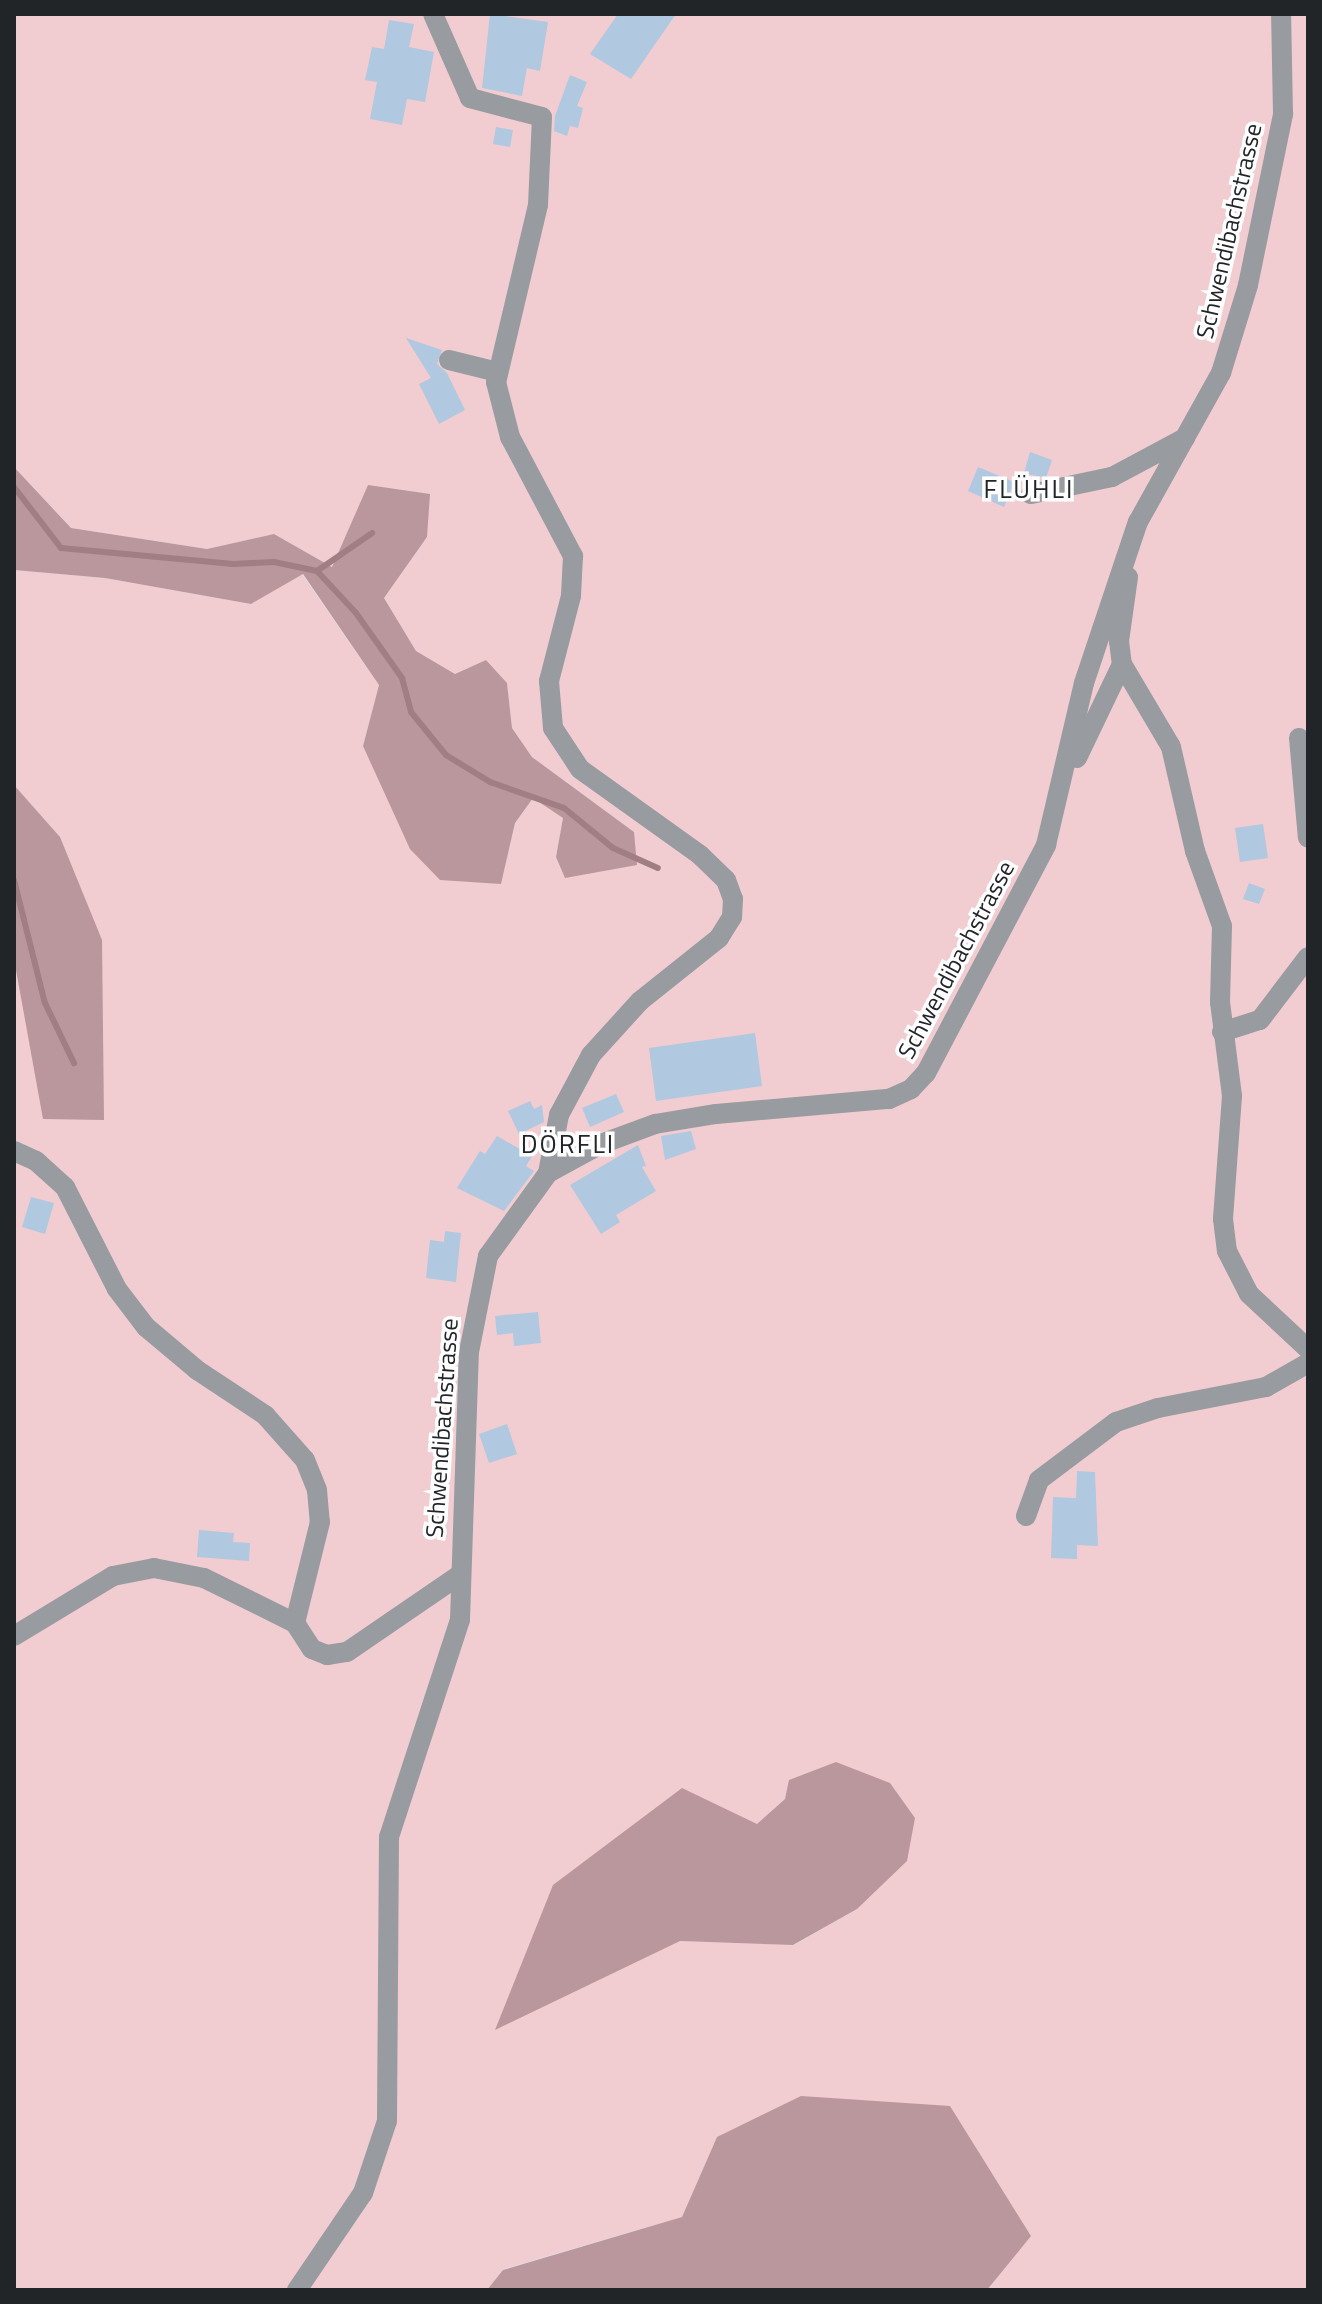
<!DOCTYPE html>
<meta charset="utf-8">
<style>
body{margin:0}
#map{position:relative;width:1322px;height:2304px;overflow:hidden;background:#dde6ee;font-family:"Titillium Web",sans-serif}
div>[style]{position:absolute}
.green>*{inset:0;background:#f1cdd1}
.forest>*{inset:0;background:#ba979c}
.stream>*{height:6px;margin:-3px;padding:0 3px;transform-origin:3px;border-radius:3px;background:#a07e83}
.building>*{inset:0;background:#b0c8e0}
.minor>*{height:20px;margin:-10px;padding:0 10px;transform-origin:10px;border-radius:10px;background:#989b9f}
span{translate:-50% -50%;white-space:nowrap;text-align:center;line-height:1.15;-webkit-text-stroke:7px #fff;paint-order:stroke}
.street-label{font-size:24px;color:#222528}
.neighbourhood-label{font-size:26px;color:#222528;letter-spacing:2px}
.frame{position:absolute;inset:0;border:16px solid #222528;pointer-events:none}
</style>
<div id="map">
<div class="green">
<div style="clip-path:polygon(evenodd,14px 14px,1308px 14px,1308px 2290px,987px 2290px,1031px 2235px,717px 2137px,682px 2217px,504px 2269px,487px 2290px,14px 2290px,14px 959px,60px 837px,14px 785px,14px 570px,105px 578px,251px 604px,302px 574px,379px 685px,363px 746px,501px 884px,515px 823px,533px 797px,563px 818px,556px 857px,634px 832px,532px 757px,512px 728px,507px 683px,486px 660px,455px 674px,416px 651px,384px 598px,427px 537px,368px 486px,332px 567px,274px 534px,207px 549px,71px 528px,14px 467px,14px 14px,785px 1799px,857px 1909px,794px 1945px,680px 1941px,757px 1824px,785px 1799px)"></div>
</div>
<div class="forest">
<div style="clip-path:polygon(14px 467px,71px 528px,207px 549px,274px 534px,332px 567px,368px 485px,430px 494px,427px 537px,384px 598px,416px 651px,455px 674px,486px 660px,507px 683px,512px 728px,532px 757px,634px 832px,637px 865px,565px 878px,556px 857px,563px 818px,533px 798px,515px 823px,501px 884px,440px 880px,410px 849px,363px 746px,379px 685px,303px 574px,251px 604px,105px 578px,14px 570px)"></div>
<div style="clip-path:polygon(14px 785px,60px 837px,102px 940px,104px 1120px,43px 1119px,14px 959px)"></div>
<div style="clip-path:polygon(836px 1762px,890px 1783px,915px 1818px,907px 1861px,857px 1909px,793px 1945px,680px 1941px,495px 2030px,553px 1885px,682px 1788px,757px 1824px,785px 1799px,789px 1780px)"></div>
<div style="clip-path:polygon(801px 2096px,950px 2106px,1031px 2236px,987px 2290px,487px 2290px,503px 2270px,682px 2217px,717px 2137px)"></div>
</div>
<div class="stream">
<div style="left:14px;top:487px;width:77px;rotate:52.4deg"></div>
<div style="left:61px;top:548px;width:173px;rotate:5.3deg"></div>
<div style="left:233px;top:564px;width:41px;rotate:-2.8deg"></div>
<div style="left:274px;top:562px;width:44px;rotate:11.8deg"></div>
<div style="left:317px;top:571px;width:57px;rotate:47.1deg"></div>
<div style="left:356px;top:613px;width:80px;rotate:54.7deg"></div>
<div style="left:402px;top:678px;width:35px;rotate:75deg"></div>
<div style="left:411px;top:712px;width:55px;rotate:50.9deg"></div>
<div style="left:446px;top:755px;width:52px;rotate:31.5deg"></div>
<div style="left:490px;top:782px;width:78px;rotate:19.4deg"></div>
<div style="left:564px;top:808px;width:63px;rotate:39.2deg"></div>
<div style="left:613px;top:848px;width:49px;rotate:24deg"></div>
<div style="left:317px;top:571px;width:67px;rotate:-34.6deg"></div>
<div style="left:14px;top:880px;width:127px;rotate:75.9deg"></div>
<div style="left:45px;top:1003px;width:67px;rotate:64.2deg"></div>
</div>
<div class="building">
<div style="clip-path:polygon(490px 14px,548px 22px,540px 71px,527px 68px,522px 96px,482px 88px)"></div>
<div style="clip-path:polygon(618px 14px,676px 14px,631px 79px,590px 54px)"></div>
<div style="clip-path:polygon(389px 20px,414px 24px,409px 47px,434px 52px,425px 102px,407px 99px,402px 125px,370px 119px,377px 82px,365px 80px,372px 47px,384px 49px)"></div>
<div style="clip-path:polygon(570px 75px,587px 82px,577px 106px,583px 108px,578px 128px,570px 126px,567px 136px,554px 131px,555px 116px)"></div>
<div style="clip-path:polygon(496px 127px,513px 130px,510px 147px,493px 144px)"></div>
<div style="clip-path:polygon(406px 338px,442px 350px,437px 364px,447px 373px,465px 410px,439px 424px,419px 384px,431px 378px)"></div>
<div style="clip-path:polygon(1030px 452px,1052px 460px,1046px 478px,1024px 473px)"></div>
<div style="clip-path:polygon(978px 467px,1014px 482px,1004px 507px,968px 491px)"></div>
<div style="clip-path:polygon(1263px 824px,1268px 858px,1240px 862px,1235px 828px)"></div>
<div style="clip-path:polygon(1249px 883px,1265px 889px,1259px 904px,1243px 899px)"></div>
<div style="clip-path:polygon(755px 1033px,762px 1086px,656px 1101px,649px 1048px)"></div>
<div style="clip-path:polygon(616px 1094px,624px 1112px,590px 1127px,582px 1108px)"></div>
<div style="clip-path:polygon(530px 1101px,534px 1109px,542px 1105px,544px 1122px,519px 1134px,508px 1111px)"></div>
<div style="clip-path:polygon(691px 1131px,696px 1149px,665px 1160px,661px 1136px)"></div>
<div style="clip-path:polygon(497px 1136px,532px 1156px,526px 1166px,534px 1171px,504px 1211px,457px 1188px,480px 1151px,485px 1154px)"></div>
<div style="clip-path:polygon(638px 1145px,646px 1166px,642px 1167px,656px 1191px,616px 1215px,620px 1222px,601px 1234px,570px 1185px)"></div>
<div style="clip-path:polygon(31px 1197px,54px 1203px,45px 1234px,22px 1227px)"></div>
<div style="clip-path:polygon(445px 1231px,461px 1233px,456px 1282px,426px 1278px,430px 1240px,444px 1242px)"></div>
<div style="clip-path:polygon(538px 1312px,541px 1343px,514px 1346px,513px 1333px,497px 1335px,495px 1316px)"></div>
<div style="clip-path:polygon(507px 1424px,517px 1454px,489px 1463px,479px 1434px)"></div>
<div style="clip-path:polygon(1077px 1471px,1095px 1472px,1098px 1546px,1077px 1545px,1077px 1559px,1051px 1558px,1053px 1497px,1076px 1498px)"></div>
<div style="clip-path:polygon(199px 1530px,234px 1533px,233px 1542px,250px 1543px,249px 1561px,197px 1557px)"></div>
</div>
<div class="minor">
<div style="left:433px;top:14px;width:92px;rotate:66.2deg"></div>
<div style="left:470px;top:98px;width:74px;rotate:14.8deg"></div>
<div style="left:542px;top:117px;width:88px;rotate:92.6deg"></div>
<div style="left:538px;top:205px;width:182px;rotate:103.3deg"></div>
<div style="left:496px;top:382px;width:57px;rotate:75.7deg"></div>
<div style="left:510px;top:437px;width:135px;rotate:62.1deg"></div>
<div style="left:573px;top:556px;width:40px;rotate:92.9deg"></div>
<div style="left:571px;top:596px;width:88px;rotate:104.5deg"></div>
<div style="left:549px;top:681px;width:47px;rotate:85.1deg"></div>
<div style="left:553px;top:728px;width:49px;rotate:56.6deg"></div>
<div style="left:580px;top:769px;width:148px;rotate:35.6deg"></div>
<div style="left:700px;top:855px;width:36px;rotate:44deg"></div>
<div style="left:726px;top:880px;width:20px;rotate:70deg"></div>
<div style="left:733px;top:899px;width:18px;rotate:93deg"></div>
<div style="left:732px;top:917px;width:25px;rotate:122deg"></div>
<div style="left:719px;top:938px;width:101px;rotate:141.4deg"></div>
<div style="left:640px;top:1001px;width:73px;rotate:132.2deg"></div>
<div style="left:591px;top:1055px;width:68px;rotate:118.1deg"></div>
<div style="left:559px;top:1115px;width:59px;rotate:100.7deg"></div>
<div style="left:449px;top:360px;width:50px;rotate:13.8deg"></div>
<div style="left:1031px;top:494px;width:83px;rotate:-11.9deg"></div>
<div style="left:1112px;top:477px;width:83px;rotate:-28.1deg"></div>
<div style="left:1128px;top:577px;width:65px;rotate:98deg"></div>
<div style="left:1119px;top:641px;width:23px;rotate:83deg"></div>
<div style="left:1122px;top:664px;width:96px;rotate:59.4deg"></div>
<div style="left:1171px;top:747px;width:107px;rotate:77deg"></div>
<div style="left:1195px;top:851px;width:80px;rotate:70.2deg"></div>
<div style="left:1222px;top:926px;width:76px;rotate:91.5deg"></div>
<div style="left:1220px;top:1002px;width:95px;rotate:82.7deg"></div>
<div style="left:1232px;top:1096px;width:123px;rotate:94.2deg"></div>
<div style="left:1223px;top:1219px;width:32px;rotate:83deg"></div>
<div style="left:1227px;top:1251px;width:48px;rotate:62.9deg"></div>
<div style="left:1249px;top:1294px;width:81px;rotate:43deg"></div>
<div style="left:1299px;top:738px;width:100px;rotate:84.9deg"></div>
<div style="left:1077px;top:758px;width:104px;rotate:-64.4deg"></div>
<div style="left:1222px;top:1032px;width:40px;rotate:-18deg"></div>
<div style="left:1260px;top:1020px;width:79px;rotate:-52.7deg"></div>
<div style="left:14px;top:1151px;width:24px;rotate:24deg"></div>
<div style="left:36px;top:1161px;width:39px;rotate:42deg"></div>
<div style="left:65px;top:1187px;width:114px;rotate:63deg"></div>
<div style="left:117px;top:1289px;width:48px;rotate:52.7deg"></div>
<div style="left:146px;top:1327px;width:67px;rotate:40.1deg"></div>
<div style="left:197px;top:1370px;width:82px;rotate:33.5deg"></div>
<div style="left:265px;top:1415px;width:60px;rotate:48.4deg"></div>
<div style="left:305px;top:1460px;width:32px;rotate:68deg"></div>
<div style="left:317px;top:1490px;width:32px;rotate:85deg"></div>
<div style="left:320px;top:1522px;width:104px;rotate:103.9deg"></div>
<div style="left:295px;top:1623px;width:31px;rotate:57deg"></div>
<div style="left:312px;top:1649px;width:16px;rotate:22deg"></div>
<div style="left:327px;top:1655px;width:20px;rotate:-9deg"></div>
<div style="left:347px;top:1652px;width:135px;rotate:-34.4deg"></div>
<div style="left:1026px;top:1516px;width:38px;rotate:-70deg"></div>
<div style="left:1039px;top:1480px;width:96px;rotate:-37deg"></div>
<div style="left:1116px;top:1422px;width:44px;rotate:-18.4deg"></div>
<div style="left:1158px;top:1408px;width:110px;rotate:-11deg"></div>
<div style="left:1266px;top:1387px;width:48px;rotate:-29.7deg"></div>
<div style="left:14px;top:1636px;width:116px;rotate:-31.2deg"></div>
<div style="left:113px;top:1576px;width:42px;rotate:-11deg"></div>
<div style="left:154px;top:1568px;width:51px;rotate:11.3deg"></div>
<div style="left:204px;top:1578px;width:102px;rotate:26.3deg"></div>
<div style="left:297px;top:2290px;width:117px;rotate:-55.8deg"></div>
<div style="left:363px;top:2193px;width:76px;rotate:-71.6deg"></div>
<div style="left:387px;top:2121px;width:284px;rotate:-89.6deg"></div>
<div style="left:389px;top:1837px;width:228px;rotate:-71.9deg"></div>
<div style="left:460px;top:1620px;width:268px;rotate:-88.1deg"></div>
<div style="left:469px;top:1352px;width:98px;rotate:-78.8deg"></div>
<div style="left:488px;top:1256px;width:102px;rotate:-54.1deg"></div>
<div style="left:548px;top:1173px;width:60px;rotate:-28.7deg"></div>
<div style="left:601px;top:1144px;width:58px;rotate:-20.3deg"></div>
<div style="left:655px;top:1124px;width:62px;rotate:-9.3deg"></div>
<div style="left:716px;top:1114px;width:174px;rotate:-5deg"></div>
<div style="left:889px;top:1099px;width:24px;rotate:-24deg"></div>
<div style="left:911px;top:1089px;width:22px;rotate:-47deg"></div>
<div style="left:926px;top:1073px;width:258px;rotate:-62.2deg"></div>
<div style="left:1046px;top:845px;width:166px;rotate:-76.8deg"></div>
<div style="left:1084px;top:683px;width:170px;rotate:-71.5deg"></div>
<div style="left:1138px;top:522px;width:171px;rotate:-60.9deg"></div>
<div style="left:1221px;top:373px;width:92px;rotate:-72.9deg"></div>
<div style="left:1248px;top:285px;width:175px;rotate:-78.4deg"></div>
<div style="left:1283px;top:114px;width:100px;rotate:-91.1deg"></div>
</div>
<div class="street-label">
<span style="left:1229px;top:231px;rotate:-77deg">Schwendibachstrasse</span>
<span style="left:956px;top:960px;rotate:-62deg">Schwendibachstrasse</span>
<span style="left:442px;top:1428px;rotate:-86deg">Schwendibachstrasse</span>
</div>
<div class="neighbourhood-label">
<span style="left:1029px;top:489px">FLÜHLI</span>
<span style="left:568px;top:1144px">DÖRFLI</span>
</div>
<div class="frame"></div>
</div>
